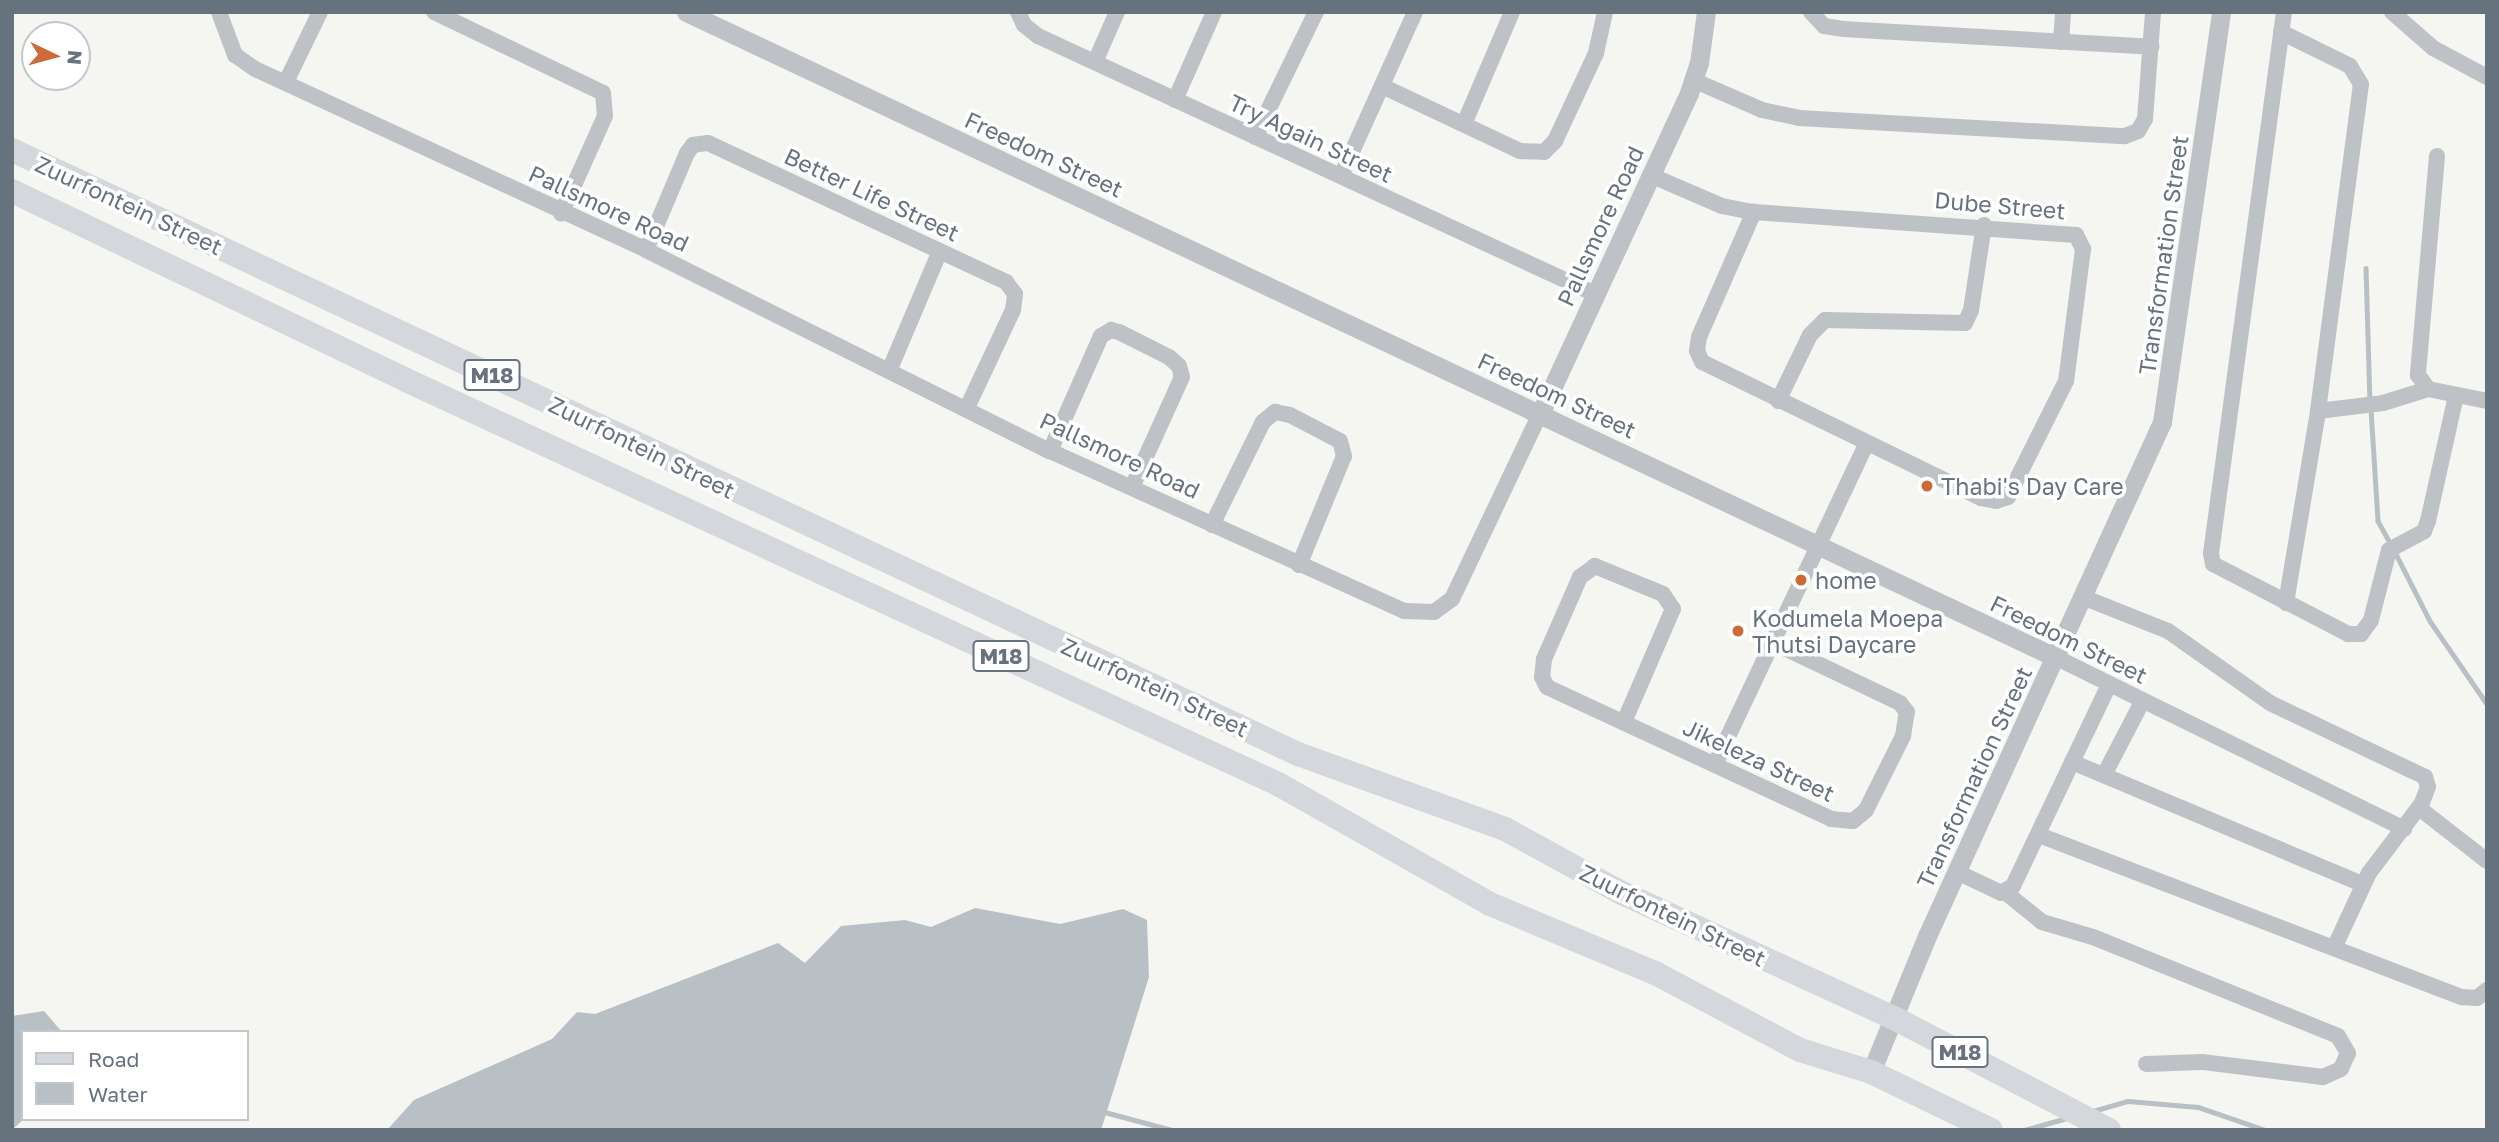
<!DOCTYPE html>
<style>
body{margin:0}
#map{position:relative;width:2499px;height:1142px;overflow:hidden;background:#f5f5f2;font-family:"Golos Text",sans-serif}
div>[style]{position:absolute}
.water>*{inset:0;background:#b8c0c5}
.stream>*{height:4.5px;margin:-2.25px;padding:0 2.25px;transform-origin:2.25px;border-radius:2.25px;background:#b8c0c5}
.minor>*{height:16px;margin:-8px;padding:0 8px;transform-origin:8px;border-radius:8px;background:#bec1c5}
.tertiary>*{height:19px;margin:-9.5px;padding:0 9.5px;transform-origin:9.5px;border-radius:9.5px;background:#bec1c5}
.primary>*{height:24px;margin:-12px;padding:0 12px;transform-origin:12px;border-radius:12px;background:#d4d7db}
.dots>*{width:19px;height:19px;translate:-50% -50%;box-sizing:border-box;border:4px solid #fff;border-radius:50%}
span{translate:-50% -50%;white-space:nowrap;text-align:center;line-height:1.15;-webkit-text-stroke:7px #fff;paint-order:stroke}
.shield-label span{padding:2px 5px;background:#fff;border:2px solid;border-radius:5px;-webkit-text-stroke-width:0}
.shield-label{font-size:21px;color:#67727f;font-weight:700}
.street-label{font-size:23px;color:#67727f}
.poi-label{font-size:23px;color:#67727f}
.left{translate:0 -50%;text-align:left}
.frame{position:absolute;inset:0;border:14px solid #67727f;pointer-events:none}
.legend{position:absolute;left:21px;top:1030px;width:228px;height:91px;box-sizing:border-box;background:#fff;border:2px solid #c2c7cc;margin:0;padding:9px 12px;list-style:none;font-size:21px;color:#67727f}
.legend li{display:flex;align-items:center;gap:14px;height:35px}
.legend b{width:35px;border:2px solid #c2c7cc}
.north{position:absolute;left:21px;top:21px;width:70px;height:70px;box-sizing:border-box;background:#fff;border:2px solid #c2c7cc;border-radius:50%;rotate:95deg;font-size:19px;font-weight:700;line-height:28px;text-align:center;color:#67727f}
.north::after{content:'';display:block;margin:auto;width:24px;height:32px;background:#ce6a39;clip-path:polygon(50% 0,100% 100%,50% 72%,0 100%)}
</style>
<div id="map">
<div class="water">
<div style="clip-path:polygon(975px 908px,1060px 924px,1123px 909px,1147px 920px,1149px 977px,1101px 1130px,387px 1130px,414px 1100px,552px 1039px,577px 1012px,595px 1014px,778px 943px,805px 963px,841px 926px,905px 920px,931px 927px)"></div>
<div style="clip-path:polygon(44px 1011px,62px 1032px,23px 1032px,24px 1119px,12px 1130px,12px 1016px)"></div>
</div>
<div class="stream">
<div style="left:2366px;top:268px;width:132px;rotate:88.3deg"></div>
<div style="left:2371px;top:409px;width:112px;rotate:86.4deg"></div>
<div style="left:2378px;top:521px;width:26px;rotate:61deg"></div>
<div style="left:2395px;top:552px;width:77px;rotate:63.1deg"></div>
<div style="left:2430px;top:621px;width:101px;rotate:55.5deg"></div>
<div style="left:1101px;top:1111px;width:73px;rotate:15deg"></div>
<div style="left:2093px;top:1111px;width:36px;rotate:-16deg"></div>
<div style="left:2128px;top:1101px;width:70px;rotate:4.9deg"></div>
<div style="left:2198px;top:1107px;width:71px;rotate:18.9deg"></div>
<div style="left:2024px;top:1130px;width:45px;rotate:-15.6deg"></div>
</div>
<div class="minor">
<div style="left:219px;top:12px;width:46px;rotate:69.6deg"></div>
<div style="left:235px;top:55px;width:24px;rotate:35deg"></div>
<div style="left:255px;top:69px;width:431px;rotate:24.8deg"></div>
<div style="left:646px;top:250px;width:451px;rotate:26.5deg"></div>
<div style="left:1050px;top:451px;width:388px;rotate:24.3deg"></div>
<div style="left:1404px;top:611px;width:30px;rotate:2deg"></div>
<div style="left:1434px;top:612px;width:22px;rotate:-36deg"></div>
<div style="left:1452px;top:599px;width:205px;rotate:-64.6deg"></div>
<div style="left:434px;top:12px;width:187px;rotate:25.6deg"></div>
<div style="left:603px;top:93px;width:23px;rotate:85deg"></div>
<div style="left:605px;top:116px;width:107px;rotate:114.2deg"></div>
<div style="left:1018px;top:12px;width:14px;rotate:65deg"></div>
<div style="left:1024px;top:25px;width:18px;rotate:38deg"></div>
<div style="left:1038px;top:36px;width:614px;rotate:24.85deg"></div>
<div style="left:1811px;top:12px;width:19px;rotate:47deg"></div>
<div style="left:1824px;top:26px;width:19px;rotate:9deg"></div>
<div style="left:1843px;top:29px;width:309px;rotate:3.3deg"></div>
<div style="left:2284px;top:12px;width:546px;rotate:97.68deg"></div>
<div style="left:2211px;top:553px;width:11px;rotate:80deg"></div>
<div style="left:2213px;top:564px;width:152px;rotate:27.4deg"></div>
<div style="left:2348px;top:634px;width:13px"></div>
<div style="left:2361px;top:634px;width:17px;rotate:-54deg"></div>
<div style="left:2371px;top:620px;width:72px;rotate:-75.6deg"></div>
<div style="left:2389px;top:550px;width:40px;rotate:-28deg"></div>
<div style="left:2424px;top:531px;width:11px;rotate:-68deg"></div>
<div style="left:2428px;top:521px;width:128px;rotate:-77.4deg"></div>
<div style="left:2392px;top:12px;width:55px;rotate:41.3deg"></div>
<div style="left:2433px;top:48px;width:61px;rotate:28.2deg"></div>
<div style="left:2281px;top:32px;width:77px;rotate:26.2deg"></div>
<div style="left:2350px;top:66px;width:21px;rotate:59deg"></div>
<div style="left:2361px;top:84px;width:330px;rotate:97.5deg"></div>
<div style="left:2061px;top:42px;width:30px;rotate:-86deg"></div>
<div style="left:1095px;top:62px;width:55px;rotate:-66.3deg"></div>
<div style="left:1693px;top:80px;width:75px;rotate:23.5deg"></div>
<div style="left:1762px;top:110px;width:38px;rotate:12deg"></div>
<div style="left:1799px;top:118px;width:326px;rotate:3.2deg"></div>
<div style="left:2125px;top:136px;width:14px;rotate:-21deg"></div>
<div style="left:2138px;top:131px;width:14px;rotate:-60deg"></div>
<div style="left:2145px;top:119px;width:107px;rotate:-85.7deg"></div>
<div style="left:286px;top:82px;width:78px;rotate:-64.1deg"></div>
<div style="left:1382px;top:86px;width:153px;rotate:25.2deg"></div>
<div style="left:1520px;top:151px;width:24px;rotate:2deg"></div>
<div style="left:1544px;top:152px;width:16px;rotate:-45deg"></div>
<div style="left:1555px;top:141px;width:97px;rotate:-65deg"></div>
<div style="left:1596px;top:53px;width:42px;rotate:-77.6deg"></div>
<div style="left:1175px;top:100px;width:96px;rotate:-66.1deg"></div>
<div style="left:1464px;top:124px;width:122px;rotate:-66.8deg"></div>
<div style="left:1255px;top:137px;width:139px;rotate:-64deg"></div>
<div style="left:2437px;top:156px;width:220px;rotate:95deg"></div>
<div style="left:2418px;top:375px;width:17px;rotate:54deg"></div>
<div style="left:2428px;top:389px;width:60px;rotate:11.5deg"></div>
<div style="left:1650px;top:175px;width:78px;rotate:23.3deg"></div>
<div style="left:1722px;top:206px;width:33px;rotate:11deg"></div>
<div style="left:1754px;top:212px;width:323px;rotate:4.1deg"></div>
<div style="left:2076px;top:235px;width:16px;rotate:63deg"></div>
<div style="left:2083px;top:249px;width:133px;rotate:97.3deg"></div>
<div style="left:2066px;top:381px;width:130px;rotate:116.6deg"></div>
<div style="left:2008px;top:497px;width:13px;rotate:162deg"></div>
<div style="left:1996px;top:501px;width:15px;rotate:-169deg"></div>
<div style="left:1981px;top:498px;width:310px;rotate:-154deg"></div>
<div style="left:1702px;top:362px;width:12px;rotate:-114deg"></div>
<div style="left:1697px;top:351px;width:14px;rotate:-82deg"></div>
<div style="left:1699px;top:337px;width:137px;rotate:-66.3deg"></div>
<div style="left:1341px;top:176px;width:180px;rotate:-65.7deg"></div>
<div style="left:646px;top:250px;width:105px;rotate:-67.1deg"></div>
<div style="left:687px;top:153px;width:10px;rotate:-53deg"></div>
<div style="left:693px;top:145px;width:15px;rotate:-8deg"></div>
<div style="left:708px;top:143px;width:329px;rotate:25deg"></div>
<div style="left:1006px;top:282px;width:15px;rotate:53deg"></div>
<div style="left:1015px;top:294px;width:16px;rotate:97deg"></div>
<div style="left:1013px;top:310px;width:110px;rotate:115.2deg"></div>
<div style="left:889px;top:371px;width:130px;rotate:-67deg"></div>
<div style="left:1778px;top:401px;width:73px;rotate:-64.1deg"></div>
<div style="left:1810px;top:335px;width:21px;rotate:-45deg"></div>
<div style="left:1825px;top:320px;width:140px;rotate:1.2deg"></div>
<div style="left:1965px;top:323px;width:14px;rotate:-65deg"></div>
<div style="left:1971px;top:310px;width:86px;rotate:-81.3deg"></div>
<div style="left:1050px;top:451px;width:126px;rotate:-66.1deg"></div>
<div style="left:1101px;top:336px;width:12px;rotate:-31deg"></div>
<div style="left:1111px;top:330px;width:8px;rotate:14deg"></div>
<div style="left:1119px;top:332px;width:56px;rotate:26.6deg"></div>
<div style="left:1169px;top:357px;width:13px;rotate:42deg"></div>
<div style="left:1179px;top:366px;width:11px;rotate:75deg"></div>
<div style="left:1182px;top:377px;width:121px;rotate:114.4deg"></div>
<div style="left:1212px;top:525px;width:115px;rotate:-63.7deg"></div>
<div style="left:1263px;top:422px;width:16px;rotate:-40deg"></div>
<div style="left:1275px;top:412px;width:15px;rotate:11deg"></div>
<div style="left:1290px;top:415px;width:56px;rotate:27.5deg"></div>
<div style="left:1340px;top:441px;width:16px;rotate:75deg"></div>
<div style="left:1344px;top:456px;width:118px;rotate:112.4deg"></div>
<div style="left:2085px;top:598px;width:89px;rotate:21.7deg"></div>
<div style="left:2168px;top:631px;width:125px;rotate:35.2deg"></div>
<div style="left:2270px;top:703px;width:172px;rotate:25.5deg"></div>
<div style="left:2425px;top:777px;width:10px;rotate:73deg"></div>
<div style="left:2428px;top:787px;width:17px;rotate:111deg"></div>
<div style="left:2422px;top:803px;width:88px;rotate:127.1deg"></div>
<div style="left:2369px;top:873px;width:81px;rotate:115deg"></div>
<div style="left:2286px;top:603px;width:195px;rotate:-80.5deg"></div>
<div style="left:2318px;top:411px;width:65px;rotate:-7deg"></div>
<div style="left:2383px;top:403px;width:47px;rotate:-17.3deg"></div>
<div style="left:2057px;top:658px;width:387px;rotate:26.2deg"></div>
<div style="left:1624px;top:722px;width:123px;rotate:-66.6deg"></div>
<div style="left:1673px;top:609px;width:18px;rotate:-124deg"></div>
<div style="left:1663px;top:594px;width:74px;rotate:-157.6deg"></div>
<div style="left:1595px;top:566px;width:19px;rotate:144deg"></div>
<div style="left:1580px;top:577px;width:90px;rotate:113.7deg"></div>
<div style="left:1544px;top:659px;width:18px;rotate:96deg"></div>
<div style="left:1542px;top:677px;width:11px;rotate:63deg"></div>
<div style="left:1547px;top:687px;width:313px;rotate:24.9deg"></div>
<div style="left:1831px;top:819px;width:22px;rotate:5deg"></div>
<div style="left:1853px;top:821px;width:17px;rotate:-40deg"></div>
<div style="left:1866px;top:810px;width:83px;rotate:-63.4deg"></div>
<div style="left:1903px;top:736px;width:24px;rotate:-81deg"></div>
<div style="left:1907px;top:712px;width:11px;rotate:-128deg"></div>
<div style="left:1900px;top:703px;width:142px;rotate:-154.5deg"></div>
<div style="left:2072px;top:762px;width:315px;rotate:22.8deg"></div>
<div style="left:1715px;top:764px;width:355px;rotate:-64.7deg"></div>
<div style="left:2104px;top:775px;width:82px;rotate:-62.5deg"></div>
<div style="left:2419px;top:808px;width:86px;rotate:37.9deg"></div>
<div style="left:2039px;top:835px;width:453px;rotate:21deg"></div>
<div style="left:2462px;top:997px;width:15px;rotate:4deg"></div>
<div style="left:2477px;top:998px;width:13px;rotate:-39deg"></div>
<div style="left:1957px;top:872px;width:49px;rotate:25.5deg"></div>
<div style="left:2001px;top:893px;width:14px;rotate:-30deg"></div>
<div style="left:2013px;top:886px;width:223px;rotate:-64.5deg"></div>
<div style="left:2005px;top:892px;width:48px;rotate:39deg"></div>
<div style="left:2042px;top:922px;width:53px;rotate:16.4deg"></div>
<div style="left:2093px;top:937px;width:264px;rotate:22deg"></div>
<div style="left:2338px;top:1036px;width:20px;rotate:60deg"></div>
<div style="left:2348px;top:1053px;width:17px;rotate:114deg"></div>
<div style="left:2341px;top:1069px;width:20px;rotate:156deg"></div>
<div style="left:2323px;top:1077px;width:122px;rotate:-172.9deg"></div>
<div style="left:2202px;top:1062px;width:56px;rotate:178deg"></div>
</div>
<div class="tertiary">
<div style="left:686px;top:12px;width:1516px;rotate:25.23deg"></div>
<div style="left:1540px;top:414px;width:354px;rotate:-65.1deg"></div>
<div style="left:1689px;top:93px;width:32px;rotate:-72deg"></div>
<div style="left:1699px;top:63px;width:51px;rotate:-82.2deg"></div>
<div style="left:1871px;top:1072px;width:147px;rotate:-67.6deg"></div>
<div style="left:1927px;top:936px;width:565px;rotate:-65.43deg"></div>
<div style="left:2162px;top:422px;width:414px;rotate:-81.8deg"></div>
</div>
<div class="primary">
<div style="left:12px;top:150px;width:1421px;rotate:25.16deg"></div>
<div style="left:1298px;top:754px;width:220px;rotate:19.9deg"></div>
<div style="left:1505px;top:829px;width:131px;rotate:28.7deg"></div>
<div style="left:1620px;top:892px;width:304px;rotate:24.7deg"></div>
<div style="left:1896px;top:1019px;width:240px;rotate:27.5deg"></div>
<div style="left:12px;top:191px;width:437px;rotate:25.6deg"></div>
<div style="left:406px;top:380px;width:961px;rotate:24.86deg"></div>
<div style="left:1278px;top:784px;width:244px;rotate:29.5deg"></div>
<div style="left:1490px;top:904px;width:181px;rotate:22.7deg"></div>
<div style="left:1657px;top:974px;width:162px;rotate:28deg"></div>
<div style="left:1800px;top:1050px;width:74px;rotate:17.2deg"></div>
<div style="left:1871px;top:1072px;width:133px;rotate:25.8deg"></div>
</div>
<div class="dots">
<div style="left:1927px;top:486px;background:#ce6a39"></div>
<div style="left:1801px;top:580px;background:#ce6a39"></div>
<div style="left:1738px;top:631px;background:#ce6a39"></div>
</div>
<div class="shield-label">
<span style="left:492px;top:375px">M18</span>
<span style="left:1001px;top:656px">M18</span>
<span style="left:1960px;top:1052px">M18</span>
</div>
<div class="street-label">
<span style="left:1311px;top:138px;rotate:25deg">Try Again Street</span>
<span style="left:1044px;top:154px;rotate:25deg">Freedom Street</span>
<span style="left:872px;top:194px;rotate:25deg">Better Life Street</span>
<span style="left:129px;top:205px;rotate:25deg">Zuurfontein Street</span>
<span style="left:2000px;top:205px;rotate:5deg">Dube Street</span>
<span style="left:609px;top:208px;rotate:25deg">Pallsmore Road</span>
<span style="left:1600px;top:226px;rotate:-65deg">Pallsmore Road</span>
<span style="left:2163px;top:255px;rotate:-82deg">Transformation Street</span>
<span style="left:1557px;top:395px;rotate:25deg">Freedom Street</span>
<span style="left:642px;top:447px;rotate:26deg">Zuurfontein Street</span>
<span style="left:1120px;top:455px;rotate:25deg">Pallsmore Road</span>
<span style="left:2069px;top:639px;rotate:26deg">Freedom Street</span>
<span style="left:1155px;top:687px;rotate:25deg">Zuurfontein Street</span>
<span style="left:1759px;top:760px;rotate:25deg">Jikeleza Street</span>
<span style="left:1974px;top:777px;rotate:-65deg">Transformation Street</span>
<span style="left:1673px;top:915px;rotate:26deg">Zuurfontein Street</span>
</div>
<div class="poi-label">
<span class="left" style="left:1941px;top:486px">Thabi's Day Care</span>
<span class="left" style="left:1815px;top:580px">home</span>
<span class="left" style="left:1752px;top:631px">Kodumela Moepa<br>Thutsi Daycare</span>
</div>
<div class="frame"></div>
<ul class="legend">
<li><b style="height:9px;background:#d4d7db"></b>Road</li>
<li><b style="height:19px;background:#b8c0c5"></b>Water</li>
</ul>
<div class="north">N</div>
</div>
